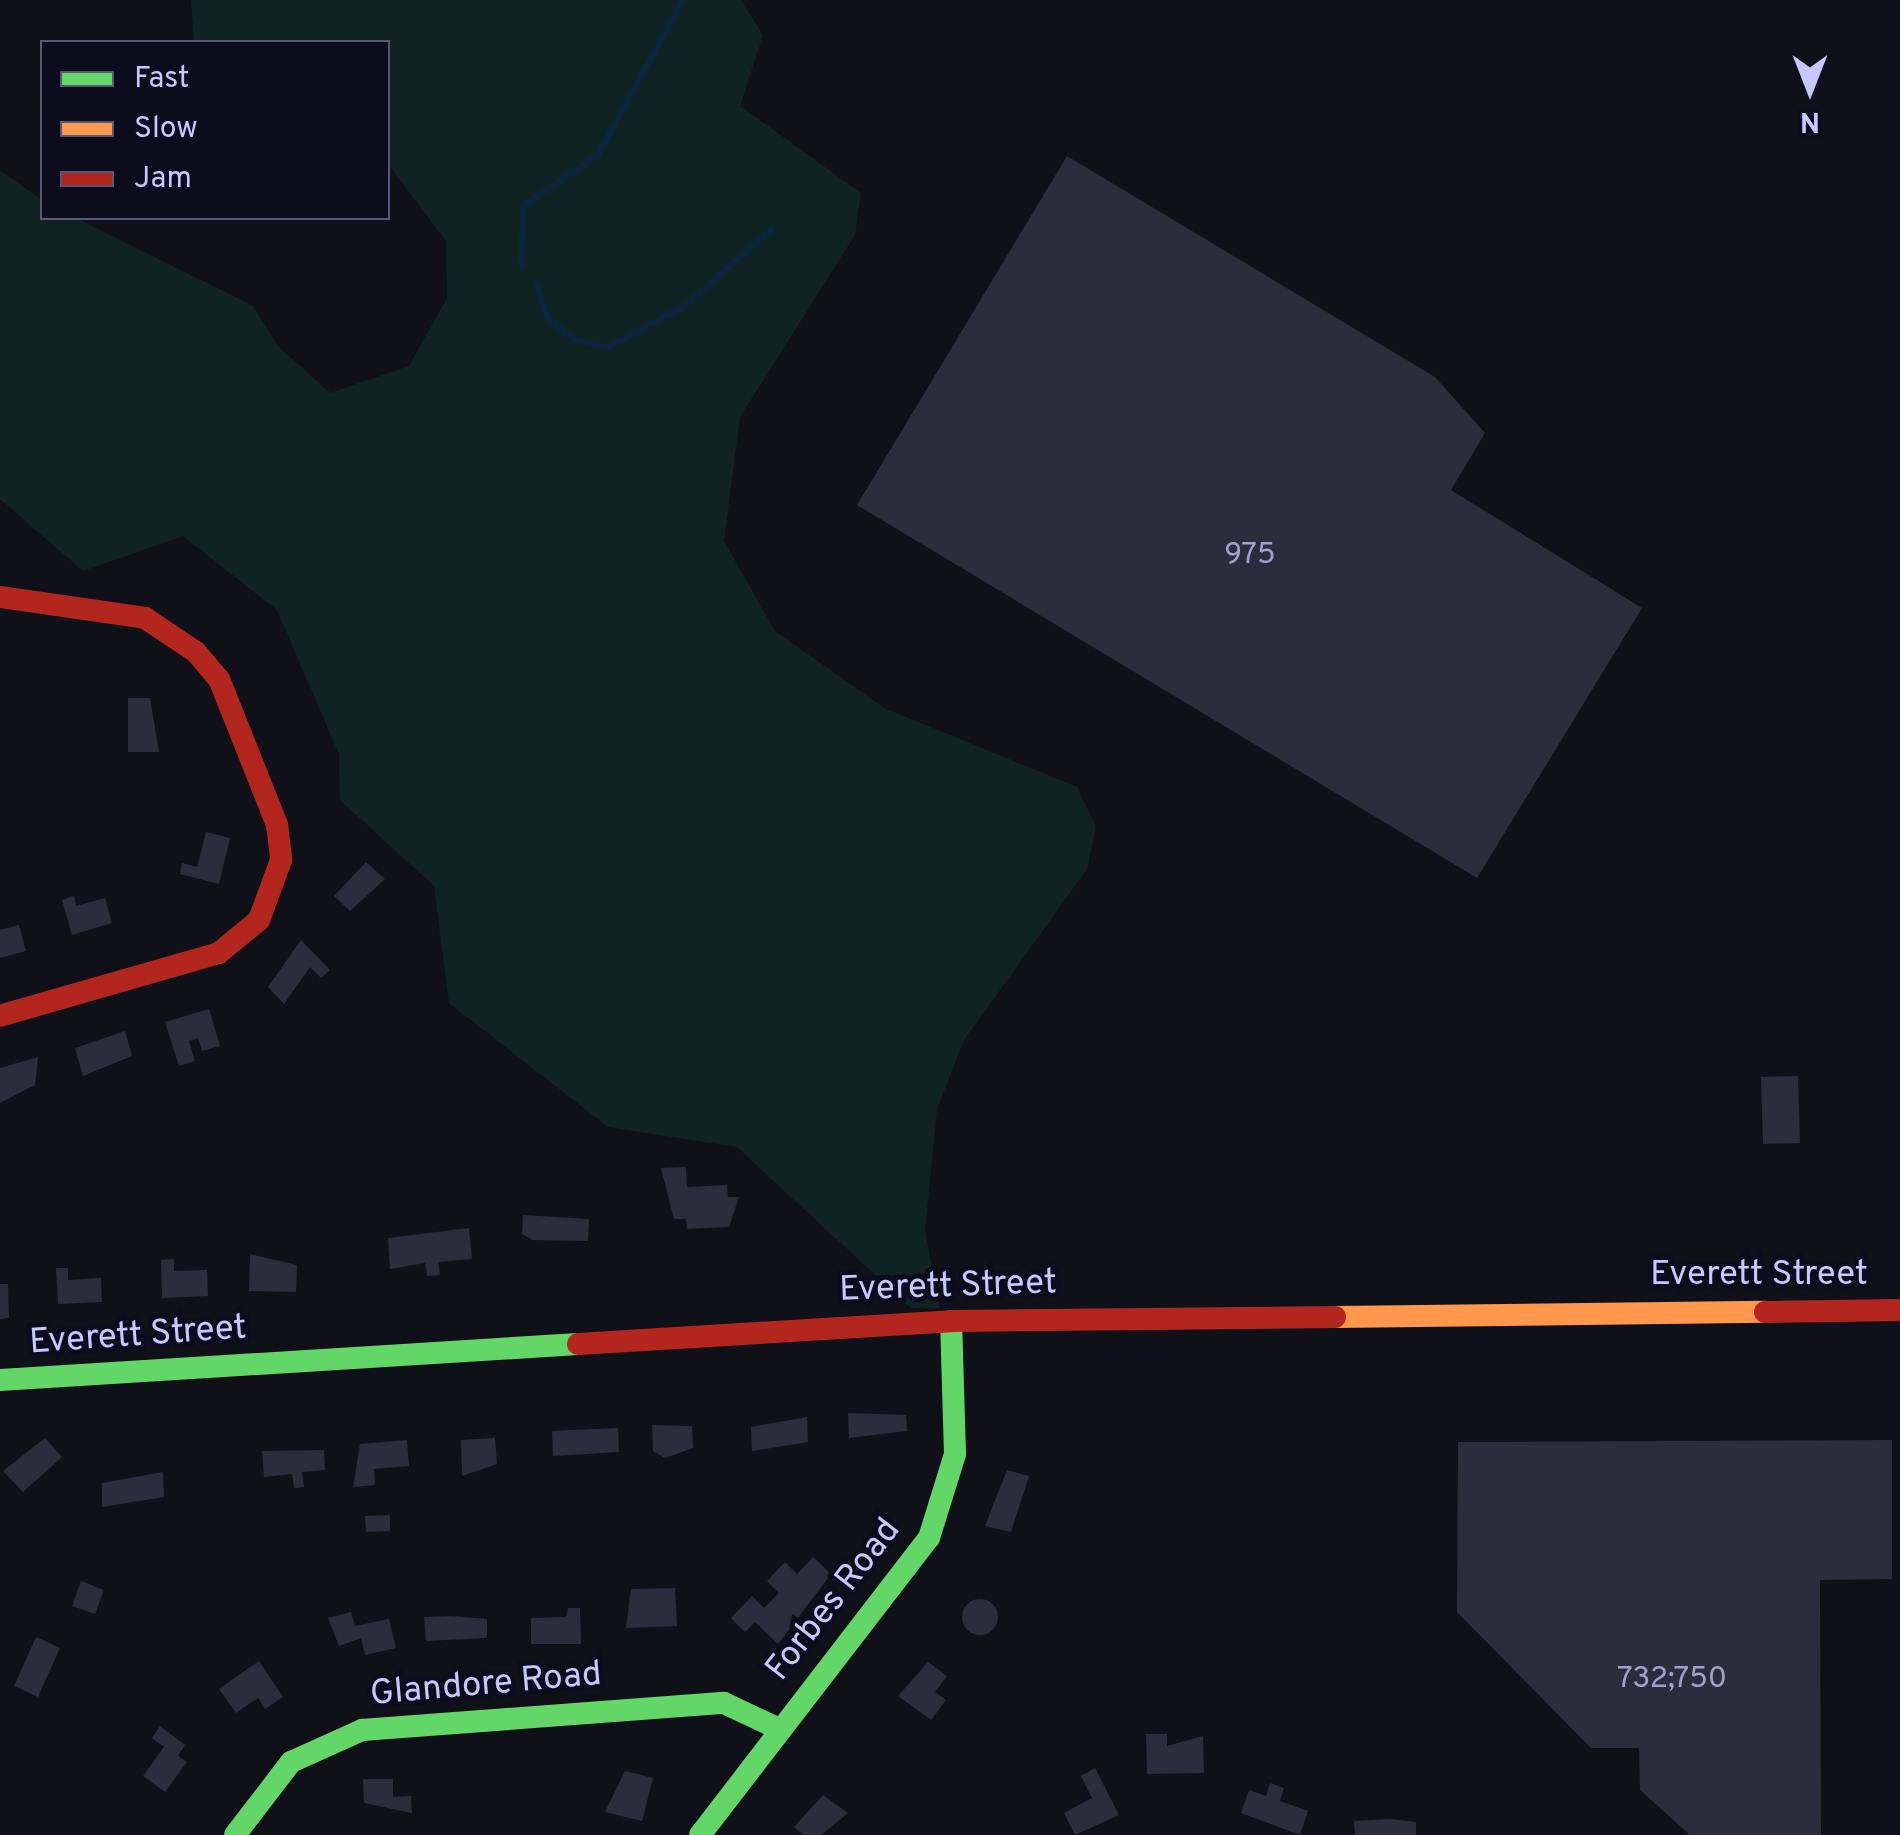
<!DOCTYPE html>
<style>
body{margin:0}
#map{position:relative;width:1900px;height:1835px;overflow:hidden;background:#101019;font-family:Overpass,sans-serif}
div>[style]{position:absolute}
.green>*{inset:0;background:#0f2422}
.stream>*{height:6px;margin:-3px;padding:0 3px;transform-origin:3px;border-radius:3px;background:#0c243d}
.building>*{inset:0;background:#2d2c3c}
.round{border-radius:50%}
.fast>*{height:22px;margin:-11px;padding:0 11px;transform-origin:11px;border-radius:11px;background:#63d668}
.slow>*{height:22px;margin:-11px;padding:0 11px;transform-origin:11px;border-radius:11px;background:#ff974d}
.jam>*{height:22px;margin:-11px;padding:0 11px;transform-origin:11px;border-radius:11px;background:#b3261e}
span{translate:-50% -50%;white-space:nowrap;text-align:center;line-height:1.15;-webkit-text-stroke:10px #0d0c1d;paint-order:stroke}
.number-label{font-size:30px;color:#a1a1ce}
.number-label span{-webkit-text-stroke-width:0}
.street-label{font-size:35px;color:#c8c8fe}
.legend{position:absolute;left:40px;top:40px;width:350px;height:180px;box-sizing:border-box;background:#0d0c1d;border:2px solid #585777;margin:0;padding:12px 18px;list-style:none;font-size:30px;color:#c8c8fe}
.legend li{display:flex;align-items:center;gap:20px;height:50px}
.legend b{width:50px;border:2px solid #585777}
.north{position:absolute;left:1760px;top:40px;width:100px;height:100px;-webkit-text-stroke:8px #0d0c1d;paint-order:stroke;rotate:180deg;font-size:28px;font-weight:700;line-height:40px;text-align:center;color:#c8c8fe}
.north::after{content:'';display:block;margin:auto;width:35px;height:45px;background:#c8c8fe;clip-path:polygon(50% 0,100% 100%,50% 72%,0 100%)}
</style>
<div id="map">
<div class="green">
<div style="clip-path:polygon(191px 0,741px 0,763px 35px,740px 106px,861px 193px,855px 235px,740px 417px,724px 541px,775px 631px,884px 708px,1077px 787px,1096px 826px,1087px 869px,964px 1040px,937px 1109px,925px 1231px,940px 1308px,911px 1308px,737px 1147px,608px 1127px,449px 1003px,434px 886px,340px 800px,339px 754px,277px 610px,183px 536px,83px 571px,0 499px,0 170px,42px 200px,42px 218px,76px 218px,253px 306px,278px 346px,330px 393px,409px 366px,447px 298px,446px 241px,388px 164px,388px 42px,194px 42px)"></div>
</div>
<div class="stream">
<div style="left:521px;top:265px;width:59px;rotate:-88.1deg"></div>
<div style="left:523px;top:206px;width:91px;rotate:-34.2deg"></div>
<div style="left:598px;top:155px;width:177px;rotate:-61.3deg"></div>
<div style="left:537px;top:284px;width:34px;rotate:73deg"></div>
<div style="left:547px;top:317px;width:34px;rotate:40deg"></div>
<div style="left:573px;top:339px;width:37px;rotate:13deg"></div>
<div style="left:609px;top:347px;width:85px;rotate:-28.7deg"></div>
<div style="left:684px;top:306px;width:117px;rotate:-41.2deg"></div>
</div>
<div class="building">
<div style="clip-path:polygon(1067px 156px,1435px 377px,1485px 433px,1451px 490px,1642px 608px,1477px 878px,857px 505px)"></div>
<div style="clip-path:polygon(128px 698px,150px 698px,159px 752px,128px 752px)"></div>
<div style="clip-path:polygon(206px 832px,230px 838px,219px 884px,180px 874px,182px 863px,197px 867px)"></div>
<div style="clip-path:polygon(366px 862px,385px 879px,350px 911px,334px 896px)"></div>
<div style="clip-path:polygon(74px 896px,76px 906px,105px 898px,112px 923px,72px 935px,62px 900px)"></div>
<div style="clip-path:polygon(19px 925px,26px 951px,0 958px,0 930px)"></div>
<div style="clip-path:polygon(301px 940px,330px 970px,321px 978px,310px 967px,284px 1004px,268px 987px)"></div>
<div style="clip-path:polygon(209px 1009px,220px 1046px,202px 1051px,198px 1038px,189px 1041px,195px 1061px,179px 1066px,165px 1022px)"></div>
<div style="clip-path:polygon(125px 1031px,132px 1056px,83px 1076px,75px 1048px)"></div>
<div style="clip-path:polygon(38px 1057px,35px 1085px,0 1103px,0 1068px)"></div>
<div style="clip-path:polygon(1798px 1076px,1800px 1143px,1763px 1144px,1761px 1077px)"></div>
<div style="clip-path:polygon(686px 1167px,687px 1187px,727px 1185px,728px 1197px,739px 1197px,729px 1227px,687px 1229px,686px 1219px,674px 1219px,661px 1168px)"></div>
<div style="clip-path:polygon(523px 1215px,589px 1219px,588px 1241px,533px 1240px,522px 1234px)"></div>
<div style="clip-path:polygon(469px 1228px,472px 1259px,438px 1262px,440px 1275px,427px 1276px,425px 1263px,390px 1269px,388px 1238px)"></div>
<div style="clip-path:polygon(250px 1254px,297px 1265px,296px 1292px,249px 1291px)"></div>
<div style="clip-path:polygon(174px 1259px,174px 1271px,207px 1270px,208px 1296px,162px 1298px,161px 1260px)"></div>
<div style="clip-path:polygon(56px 1268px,68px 1268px,68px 1280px,101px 1278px,102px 1302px,58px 1304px)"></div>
<div style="clip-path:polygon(0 1284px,8px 1284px,9px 1318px,0 1319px)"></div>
<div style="clip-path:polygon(848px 1413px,906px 1415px,907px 1431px,849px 1438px)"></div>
<div style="clip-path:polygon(807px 1417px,808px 1442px,752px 1451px,751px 1427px)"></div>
<div style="clip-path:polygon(652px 1425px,692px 1426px,693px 1448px,665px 1458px,653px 1451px)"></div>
<div style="clip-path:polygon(618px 1428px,619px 1452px,553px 1456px,552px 1431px)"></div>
<div style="clip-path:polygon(45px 1438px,62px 1457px,23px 1492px,3px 1471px)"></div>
<div style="clip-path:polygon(495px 1438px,497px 1464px,462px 1476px,461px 1440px)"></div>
<div style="clip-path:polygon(407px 1440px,409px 1466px,374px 1469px,375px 1485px,353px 1487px,360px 1444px)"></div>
<div style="clip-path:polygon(1892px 1440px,1892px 1579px,1820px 1580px,1821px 1835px,1690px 1835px,1640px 1790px,1639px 1748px,1591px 1748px,1457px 1612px,1458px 1442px)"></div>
<div style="clip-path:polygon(324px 1450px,325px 1470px,302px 1472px,304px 1487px,294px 1488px,292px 1474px,264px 1477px,262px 1451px)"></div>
<div style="clip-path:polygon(1007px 1470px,1029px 1476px,1011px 1532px,985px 1526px)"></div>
<div style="clip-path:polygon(163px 1472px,164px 1497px,102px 1507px,102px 1483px)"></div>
<div style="clip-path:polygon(390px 1515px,390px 1531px,366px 1532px,365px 1516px)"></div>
<div style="clip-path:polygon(813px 1557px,831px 1574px,778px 1644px,755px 1622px,745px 1632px,731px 1618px,752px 1596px,764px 1608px,779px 1593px,767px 1581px,785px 1562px,797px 1574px)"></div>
<div style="clip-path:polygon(81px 1581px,104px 1590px,95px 1614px,72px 1606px)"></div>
<div style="clip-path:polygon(675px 1588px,677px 1626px,626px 1628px,631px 1589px)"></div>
<div class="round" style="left:962px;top:1599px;width:36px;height:36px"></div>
<div style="clip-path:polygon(568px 1608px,580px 1608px,581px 1644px,531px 1644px,531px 1618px,566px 1617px)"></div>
<div style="clip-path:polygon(351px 1612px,355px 1626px,389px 1619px,396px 1648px,365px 1655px,361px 1638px,339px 1646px,328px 1618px)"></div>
<div style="clip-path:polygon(451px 1616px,487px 1619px,487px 1638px,426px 1641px,424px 1617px)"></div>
<div style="clip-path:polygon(36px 1637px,60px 1648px,38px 1697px,14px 1686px)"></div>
<div style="clip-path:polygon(259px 1661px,283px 1697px,265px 1709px,258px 1698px,236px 1713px,219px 1689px)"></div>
<div style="clip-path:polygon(928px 1662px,947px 1676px,935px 1692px,946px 1700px,931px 1720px,898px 1696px)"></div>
<div style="clip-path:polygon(160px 1726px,185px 1745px,178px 1756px,187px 1762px,165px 1792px,143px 1776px,164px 1747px,152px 1738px)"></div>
<div style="clip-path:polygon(1146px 1734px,1167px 1734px,1167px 1746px,1203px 1736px,1204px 1773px,1147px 1774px)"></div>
<div style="clip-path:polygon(1095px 1768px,1119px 1815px,1075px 1835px,1064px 1813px,1092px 1798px,1081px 1776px)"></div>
<div style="clip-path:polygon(625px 1771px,653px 1778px,642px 1821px,605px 1812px)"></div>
<div style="clip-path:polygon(363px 1779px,393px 1779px,393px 1797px,411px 1796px,412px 1813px,364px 1803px)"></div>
<div style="clip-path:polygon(1270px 1783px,1284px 1788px,1280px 1801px,1308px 1811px,1300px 1835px,1241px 1813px,1249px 1790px,1266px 1796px)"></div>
<div style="clip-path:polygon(823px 1795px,848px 1813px,821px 1835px,804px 1835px,794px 1827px)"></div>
<div style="clip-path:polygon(1390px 1819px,1416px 1822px,1416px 1835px,1355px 1835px,1354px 1821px)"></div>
</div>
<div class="fast">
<div style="left:0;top:1380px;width:579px;rotate:-3.56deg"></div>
<div style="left:235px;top:1835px;width:92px;rotate:-52.5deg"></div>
<div style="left:291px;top:1762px;width:78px;rotate:-24.3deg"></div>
<div style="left:362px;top:1730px;width:363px;rotate:-4.3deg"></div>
<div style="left:724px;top:1703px;width:61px;rotate:25.3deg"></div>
<div style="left:700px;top:1835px;width:375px;rotate:-52.4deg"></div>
<div style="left:929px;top:1538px;width:88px;rotate:-72.8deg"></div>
<div style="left:955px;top:1454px;width:133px;rotate:-91.7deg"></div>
</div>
<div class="slow">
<div style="left:1335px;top:1317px;width:430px;rotate:-0.7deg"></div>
</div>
<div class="jam">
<div style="left:0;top:597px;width:147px;rotate:8.2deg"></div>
<div style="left:145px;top:618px;width:61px;rotate:33.7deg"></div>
<div style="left:196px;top:652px;width:35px;rotate:50deg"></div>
<div style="left:219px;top:679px;width:157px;rotate:68.3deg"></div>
<div style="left:277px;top:825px;width:35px;rotate:83deg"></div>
<div style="left:281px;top:860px;width:64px;rotate:110.1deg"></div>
<div style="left:259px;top:920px;width:52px;rotate:140.5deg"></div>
<div style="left:219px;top:953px;width:228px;rotate:164deg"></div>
<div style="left:1765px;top:1312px;width:135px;rotate:-0.8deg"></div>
<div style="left:578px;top:1344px;width:374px;rotate:-3.5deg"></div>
<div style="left:951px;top:1321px;width:384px;rotate:-0.6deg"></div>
</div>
<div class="number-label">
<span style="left:1250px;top:556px">975</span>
<span style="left:1672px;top:1680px">732;750</span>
</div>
<div class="street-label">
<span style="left:1759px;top:1275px">Everett Street</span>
<span style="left:948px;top:1287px;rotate:-2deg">Everett Street</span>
<span style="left:138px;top:1336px;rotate:-4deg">Everett Street</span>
<span style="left:834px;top:1600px;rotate:-52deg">Forbes Road</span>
<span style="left:486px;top:1685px;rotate:-5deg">Glandore Road</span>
</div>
<ul class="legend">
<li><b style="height:12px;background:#63d668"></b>Fast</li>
<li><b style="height:12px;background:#ff974d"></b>Slow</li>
<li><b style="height:12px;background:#b3261e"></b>Jam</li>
</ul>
<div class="north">N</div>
</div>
